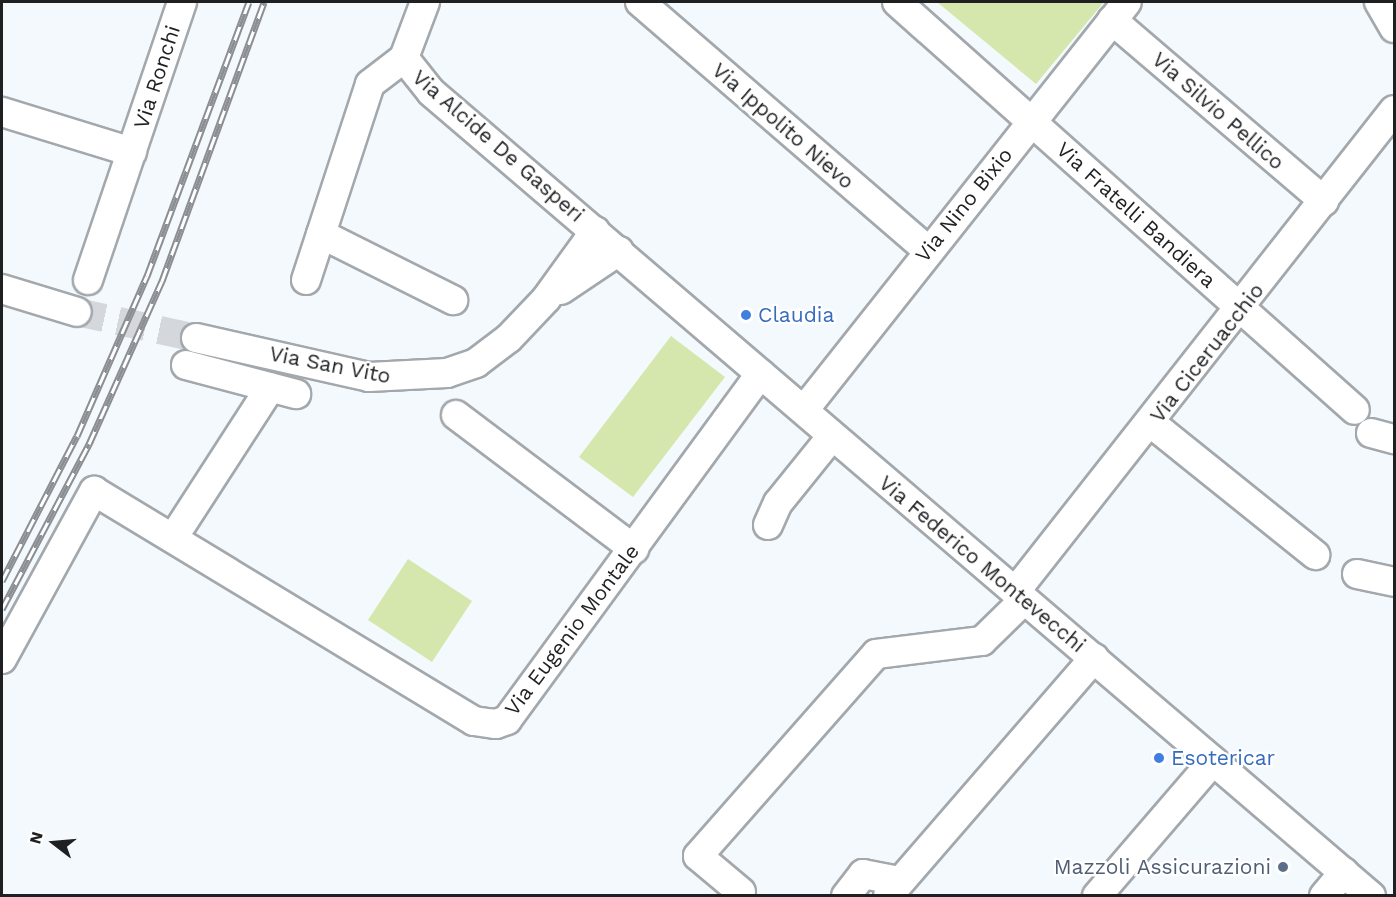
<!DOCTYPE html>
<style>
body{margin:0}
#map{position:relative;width:1396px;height:897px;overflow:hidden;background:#f4f9fe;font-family:"Work Sans",sans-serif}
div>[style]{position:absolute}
.green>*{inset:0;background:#d5e7ad}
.minor-tunnel>*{height:28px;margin-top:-14px;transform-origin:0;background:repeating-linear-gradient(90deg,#d4d8dd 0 28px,transparent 0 42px)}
.roads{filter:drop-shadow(2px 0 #a3a8ad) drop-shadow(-2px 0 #a3a8ad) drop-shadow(0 2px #a3a8ad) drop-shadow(0 -2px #a3a8ad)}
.minor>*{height:28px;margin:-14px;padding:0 14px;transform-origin:14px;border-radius:14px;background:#fff}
.rail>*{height:7px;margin-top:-3.5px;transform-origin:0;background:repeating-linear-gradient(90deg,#fff 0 14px,#8b8e92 0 28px);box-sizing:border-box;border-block:2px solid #8b8e92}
.dots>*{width:16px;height:16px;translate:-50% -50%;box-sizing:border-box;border:3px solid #fff;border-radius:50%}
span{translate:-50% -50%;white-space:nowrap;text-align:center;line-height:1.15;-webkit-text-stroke:4.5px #fff;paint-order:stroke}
.street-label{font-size:21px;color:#1f2022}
.shop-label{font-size:21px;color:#366cbe}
.left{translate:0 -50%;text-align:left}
.service-label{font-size:21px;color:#4e5e75}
.right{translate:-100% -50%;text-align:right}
.frame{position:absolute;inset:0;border:3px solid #1f2022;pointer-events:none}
.north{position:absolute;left:24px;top:813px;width:60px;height:60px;-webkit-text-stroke:4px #fff;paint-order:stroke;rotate:286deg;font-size:16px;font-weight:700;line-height:24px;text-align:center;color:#1f2022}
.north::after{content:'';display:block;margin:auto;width:21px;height:27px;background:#1f2022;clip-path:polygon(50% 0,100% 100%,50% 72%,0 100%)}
</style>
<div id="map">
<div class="green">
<div style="clip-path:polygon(937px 2px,1104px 2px,1036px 84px)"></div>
<div style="clip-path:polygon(671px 336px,725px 377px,633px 497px,579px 457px)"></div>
<div style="clip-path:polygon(408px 559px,472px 601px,432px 662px,368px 620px)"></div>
</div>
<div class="minor-tunnel">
<div style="left:77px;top:312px;width:122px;rotate:12.3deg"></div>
</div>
<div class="roads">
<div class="minor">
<div style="left:425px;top:2px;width:60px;rotate:110.6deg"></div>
<div style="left:404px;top:58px;width:43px;rotate:51.5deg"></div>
<div style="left:431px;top:92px;width:1237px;rotate:40.54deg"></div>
<div style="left:640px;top:2px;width:379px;rotate:40.8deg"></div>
<div style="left:897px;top:2px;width:613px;rotate:41.7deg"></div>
<div style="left:1379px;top:2px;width:30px;rotate:60deg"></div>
<div style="left:1112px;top:20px;width:279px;rotate:40.5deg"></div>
<div style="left:2px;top:112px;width:136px;rotate:17.1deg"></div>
<div style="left:321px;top:234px;width:148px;rotate:26.6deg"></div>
<div style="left:88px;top:280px;width:293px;rotate:-71.3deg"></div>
<div style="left:306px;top:280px;width:206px;rotate:-71.9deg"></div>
<div style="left:370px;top:84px;width:43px;rotate:-37.4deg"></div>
<div style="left:2px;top:289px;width:78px;rotate:17deg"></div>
<div style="left:561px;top:290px;width:70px;rotate:-33.9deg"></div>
<div style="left:196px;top:338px;width:177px;rotate:12.7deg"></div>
<div style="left:369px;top:377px;width:78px;rotate:-2.9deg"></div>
<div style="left:447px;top:373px;width:31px;rotate:-19deg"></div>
<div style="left:476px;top:363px;width:41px;rotate:-37.1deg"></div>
<div style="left:509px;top:338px;width:54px;rotate:-46.5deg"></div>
<div style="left:546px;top:299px;width:84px;rotate:-54.2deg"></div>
<div style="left:186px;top:365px;width:114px;rotate:14.8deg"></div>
<div style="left:804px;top:410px;width:520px;rotate:-51.63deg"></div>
<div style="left:456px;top:415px;width:223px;rotate:37deg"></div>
<div style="left:1151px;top:423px;width:211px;rotate:38.8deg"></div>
<div style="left:1371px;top:433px;width:24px;rotate:15deg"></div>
<div style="left:768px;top:525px;width:24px;rotate:-66deg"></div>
<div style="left:778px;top:503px;width:86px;rotate:-51.1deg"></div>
<div style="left:173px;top:538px;width:179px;rotate:-57.1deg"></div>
<div style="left:1357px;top:574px;width:38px;rotate:12deg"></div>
<div style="left:1015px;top:592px;width:613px;rotate:-51.82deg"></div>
<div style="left:2px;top:659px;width:192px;rotate:-61.3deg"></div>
<div style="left:94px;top:491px;width:444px;rotate:31.2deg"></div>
<div style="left:474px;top:721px;width:22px;rotate:8deg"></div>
<div style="left:496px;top:724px;width:12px;rotate:-20deg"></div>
<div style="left:507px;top:720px;width:429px;rotate:-53.8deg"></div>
<div style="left:741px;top:892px;width:56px;rotate:-140.1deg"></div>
<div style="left:698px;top:856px;width:269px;rotate:-48.6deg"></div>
<div style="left:876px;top:654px;width:107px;rotate:-7deg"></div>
<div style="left:982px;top:641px;width:59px;rotate:-44.3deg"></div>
<div style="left:846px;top:896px;width:28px;rotate:-52deg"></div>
<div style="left:863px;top:874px;width:38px;rotate:11deg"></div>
<div style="left:888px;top:896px;width:315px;rotate:-49.1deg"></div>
<div style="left:1097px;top:896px;width:178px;rotate:-49.3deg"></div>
<div style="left:1324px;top:896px;width:31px;rotate:-50deg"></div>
</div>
</div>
<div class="rail">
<div style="left:2px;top:581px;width:163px;rotate:-62.7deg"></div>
<div style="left:77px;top:436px;width:175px;rotate:-66.4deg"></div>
<div style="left:147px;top:276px;width:292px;rotate:-69.6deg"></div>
<div style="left:2px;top:609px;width:187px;rotate:-62.2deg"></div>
<div style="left:89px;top:444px;width:179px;rotate:-65.9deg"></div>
<div style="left:162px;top:281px;width:297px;rotate:-69.9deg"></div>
</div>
<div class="dots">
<div style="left:746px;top:315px;background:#3f7fe0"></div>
<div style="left:1159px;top:758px;background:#3f7fe0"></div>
<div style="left:1283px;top:867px;background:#5c6f8a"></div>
</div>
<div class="street-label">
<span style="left:157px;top:77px;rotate:-72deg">Via Ronchi</span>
<span style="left:1218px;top:111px;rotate:41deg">Via Silvio Pellico</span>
<span style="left:783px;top:126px;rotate:41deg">Via Ippolito Nievo</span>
<span style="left:498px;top:146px;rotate:41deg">Via Alcide De Gasperi</span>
<span style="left:964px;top:205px;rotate:-51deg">Via Nino Bixio</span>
<span style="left:1136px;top:215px;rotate:42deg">Via Fratelli Bandiera</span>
<span style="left:1207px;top:353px;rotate:-52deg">Via Ciceruacchio</span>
<span style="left:330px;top:365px;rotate:11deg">Via San Vito</span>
<span style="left:982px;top:564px;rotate:40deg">Via Federico Montevecchi</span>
<span style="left:572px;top:630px;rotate:-53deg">Via Eugenio Montale</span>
</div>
<div class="shop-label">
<span class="left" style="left:758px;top:315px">Claudia</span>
<span class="left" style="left:1171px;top:758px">Esotericar</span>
</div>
<div class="service-label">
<span class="right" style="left:1271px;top:867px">Mazzoli Assicurazioni</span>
</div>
<div class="frame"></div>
<div class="north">N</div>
</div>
